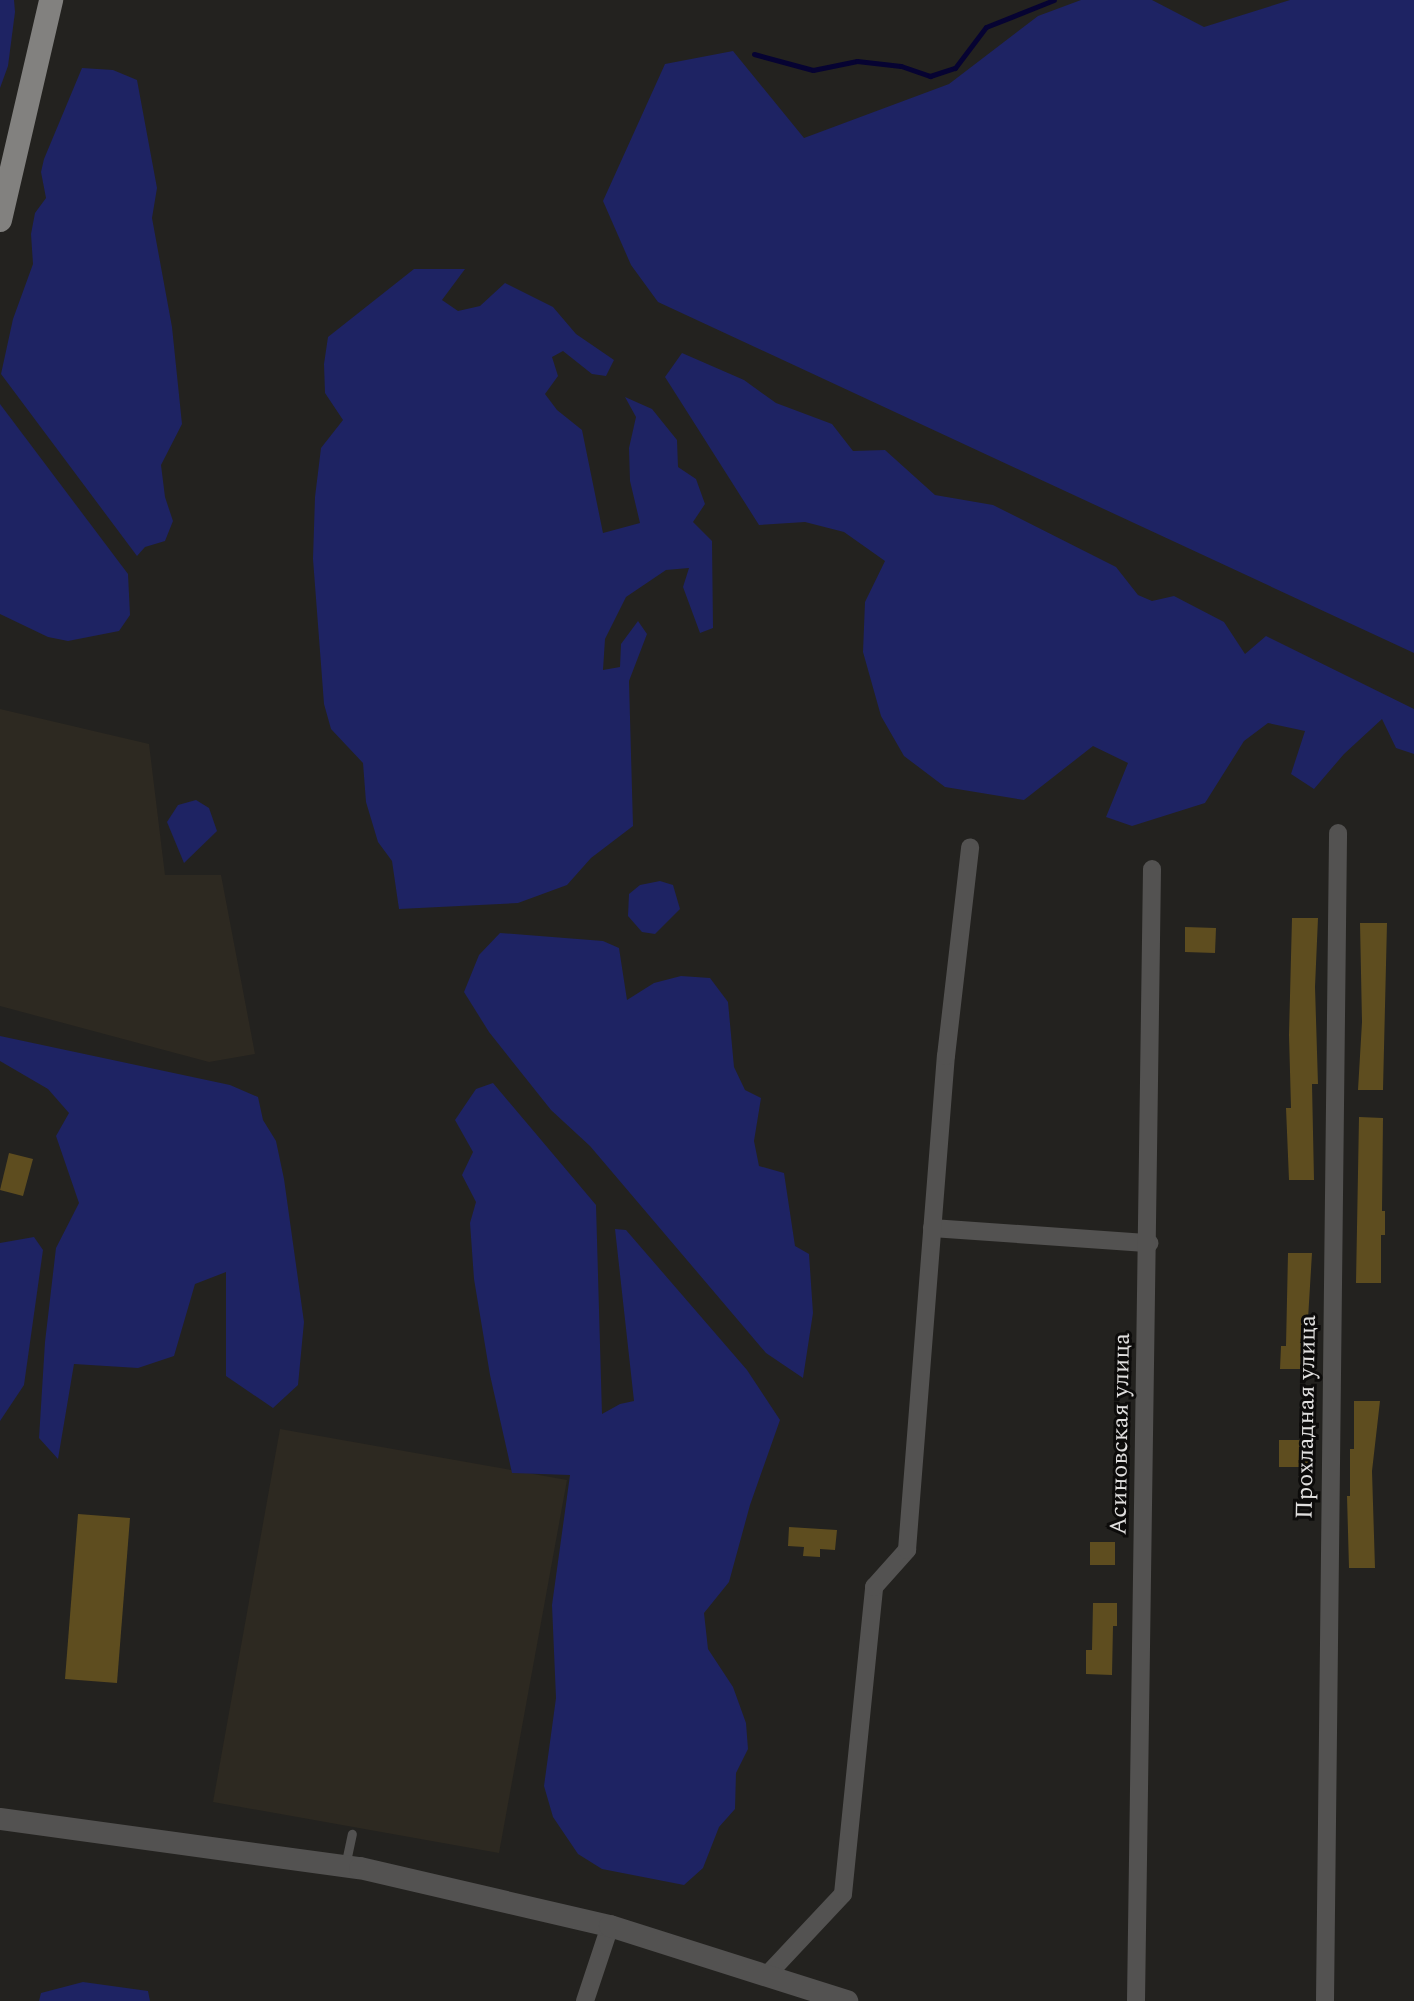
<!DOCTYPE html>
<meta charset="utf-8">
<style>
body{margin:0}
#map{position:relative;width:1414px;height:2001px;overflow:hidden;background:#23221f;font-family:Spectral,serif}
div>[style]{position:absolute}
.built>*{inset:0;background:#2d2921}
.green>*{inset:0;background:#1e2363}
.stream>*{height:5px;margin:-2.5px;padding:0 2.5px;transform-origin:2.5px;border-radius:2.5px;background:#060332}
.building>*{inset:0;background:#5e4d1f}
.service>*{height:9px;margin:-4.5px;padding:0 4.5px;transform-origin:4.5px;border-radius:4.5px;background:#535251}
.minor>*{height:18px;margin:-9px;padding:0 9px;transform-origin:9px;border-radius:9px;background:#535251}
.tertiary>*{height:22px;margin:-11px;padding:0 11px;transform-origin:11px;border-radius:11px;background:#535251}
.primary>*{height:24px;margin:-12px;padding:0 12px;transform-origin:12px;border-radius:12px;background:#82817f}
span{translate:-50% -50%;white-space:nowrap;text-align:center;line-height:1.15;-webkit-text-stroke:6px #0c0b0a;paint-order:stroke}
.street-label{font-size:24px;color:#e0dfde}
</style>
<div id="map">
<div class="built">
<div style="clip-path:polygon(0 709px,149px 744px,165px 875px,221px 875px,255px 1054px,209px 1062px,0 1006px)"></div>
<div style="clip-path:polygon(280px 1429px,567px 1480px,499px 1853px,213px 1802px)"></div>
</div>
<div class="green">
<div style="clip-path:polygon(0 0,14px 0,15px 12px,8px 66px,0 88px)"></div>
<div style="clip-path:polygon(1081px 0,1152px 0,1204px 27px,1290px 0,1414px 0,1414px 653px,658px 302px,631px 265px,603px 201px,665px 64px,733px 51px,804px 138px,949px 84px,1038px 16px)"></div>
<div style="clip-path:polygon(82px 68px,113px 70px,137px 80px,157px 188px,152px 218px,172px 327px,182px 424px,161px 465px,165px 497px,173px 521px,165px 541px,145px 547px,137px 556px,1px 374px,13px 319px,33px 264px,31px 234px,35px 213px,46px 198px,41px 172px,44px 159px)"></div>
<div style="clip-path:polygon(414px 269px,465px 269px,442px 300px,458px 311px,480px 306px,505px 283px,553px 307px,576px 334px,614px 360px,606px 376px,592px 374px,563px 351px,552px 357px,558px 376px,545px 394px,557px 410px,582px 430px,603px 533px,640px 523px,630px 481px,629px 448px,636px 417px,625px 397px,652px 409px,677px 440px,678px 467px,696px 479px,705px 504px,693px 522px,712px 541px,713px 628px,700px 633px,683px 587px,689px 568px,666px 570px,626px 597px,605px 639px,603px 670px,620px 667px,621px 644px,638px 621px,647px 634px,629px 681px,633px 826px,591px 858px,567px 885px,518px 903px,399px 909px,392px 861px,378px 842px,366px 802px,363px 763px,331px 729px,324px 704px,313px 559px,315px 497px,321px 448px,343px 420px,325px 393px,324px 364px,328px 337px)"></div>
<div style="clip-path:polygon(682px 353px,744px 380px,776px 403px,832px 424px,853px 451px,885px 450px,935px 495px,993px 505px,1116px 567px,1138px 595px,1152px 601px,1174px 596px,1224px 622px,1245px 654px,1266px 636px,1414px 709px,1414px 754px,1396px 748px,1382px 719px,1344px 754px,1314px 789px,1291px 774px,1305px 731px,1268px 723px,1244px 741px,1205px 803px,1132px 826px,1106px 817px,1128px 763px,1093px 746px,1024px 800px,945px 787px,904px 756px,881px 716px,863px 652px,865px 602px,885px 561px,844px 532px,805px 522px,759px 525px,665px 377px)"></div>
<div style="clip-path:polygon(0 404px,128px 574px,130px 615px,119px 631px,68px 641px,48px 637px,0 614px)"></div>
<div style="clip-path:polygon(196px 800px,209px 808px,217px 831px,184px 863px,167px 822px,178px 805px)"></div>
<div style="clip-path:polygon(660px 881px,673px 885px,680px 909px,655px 934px,642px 932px,628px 916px,629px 894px,640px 885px)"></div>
<div style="clip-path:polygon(500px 933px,603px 941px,619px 948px,627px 1000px,654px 983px,681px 976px,710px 978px,728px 1002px,734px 1067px,745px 1090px,761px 1098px,754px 1141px,759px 1166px,784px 1173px,795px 1246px,809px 1254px,813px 1313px,803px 1378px,766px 1353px,590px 1146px,551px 1110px,489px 1032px,464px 992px,479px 955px)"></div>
<div style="clip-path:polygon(0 1036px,230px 1085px,258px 1097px,263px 1120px,276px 1141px,284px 1179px,304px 1322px,298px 1385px,273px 1408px,226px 1376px,226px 1272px,195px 1284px,174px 1356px,138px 1368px,74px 1364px,58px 1459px,39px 1438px,45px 1342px,56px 1248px,79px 1203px,56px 1136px,69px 1113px,48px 1089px,0 1061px)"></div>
<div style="clip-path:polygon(493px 1083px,596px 1205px,602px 1414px,620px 1404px,634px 1401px,615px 1229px,626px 1230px,747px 1370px,780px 1420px,750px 1505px,729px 1582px,704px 1613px,708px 1649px,733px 1687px,746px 1723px,748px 1749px,736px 1773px,735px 1809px,719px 1827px,703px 1868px,684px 1885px,602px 1869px,578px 1854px,553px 1817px,544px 1786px,556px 1698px,552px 1605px,570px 1475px,512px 1473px,490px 1375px,474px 1279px,470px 1223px,476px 1202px,462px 1175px,473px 1152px,455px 1120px,476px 1089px)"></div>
<div style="clip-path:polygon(34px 1237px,43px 1250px,24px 1385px,0 1421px,0 1243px)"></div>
<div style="clip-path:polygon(83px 1982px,148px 1991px,150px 2001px,39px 2001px,41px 1993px)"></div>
</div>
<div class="stream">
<div style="left:754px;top:54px;width:61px;rotate:15.2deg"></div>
<div style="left:813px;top:70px;width:45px;rotate:-11.6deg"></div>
<div style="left:857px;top:61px;width:44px;rotate:6.5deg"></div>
<div style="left:901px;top:66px;width:31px;rotate:19deg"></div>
<div style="left:930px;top:76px;width:26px;rotate:-18deg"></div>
<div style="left:955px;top:68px;width:51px;rotate:-52.9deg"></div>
<div style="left:986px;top:27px;width:73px;rotate:-21.7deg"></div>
</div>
<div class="building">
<div style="clip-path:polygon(1292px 918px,1318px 918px,1315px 987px,1318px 1084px,1312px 1084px,1314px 1180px,1289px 1180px,1286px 1108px,1291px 1108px,1289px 1035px)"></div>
<div style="clip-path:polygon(1360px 923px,1387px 923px,1383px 1090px,1358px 1090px,1362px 1022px)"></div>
<div style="clip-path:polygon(1185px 927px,1216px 928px,1215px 953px,1185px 952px)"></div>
<div style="clip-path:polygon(1359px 1117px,1383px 1118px,1382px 1211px,1385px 1211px,1385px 1235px,1381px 1235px,1381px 1283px,1356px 1283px)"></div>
<div style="clip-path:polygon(9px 1153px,33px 1159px,23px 1196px,0 1190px)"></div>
<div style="clip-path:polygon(1288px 1253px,1312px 1253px,1305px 1369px,1280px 1369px,1281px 1346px,1286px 1346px)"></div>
<div style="clip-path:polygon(1354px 1401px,1380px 1401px,1372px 1471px,1375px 1568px,1349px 1568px,1347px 1496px,1350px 1496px,1350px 1449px,1354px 1449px)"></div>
<div style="clip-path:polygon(1279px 1440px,1309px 1440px,1308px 1467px,1279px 1467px)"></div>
<div style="clip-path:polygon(78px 1514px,130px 1518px,117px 1683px,65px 1679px)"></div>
<div style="clip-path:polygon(789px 1527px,837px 1530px,835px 1550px,820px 1549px,820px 1557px,803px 1556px,804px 1547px,788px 1546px)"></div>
<div style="clip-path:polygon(1090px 1542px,1115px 1542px,1115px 1565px,1090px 1565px)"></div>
<div style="clip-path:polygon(1093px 1603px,1117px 1603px,1117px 1626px,1113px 1626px,1112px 1675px,1086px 1674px,1086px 1650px,1092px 1650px)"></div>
</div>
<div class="service">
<div style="left:345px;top:1866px;width:33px;rotate:-78deg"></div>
</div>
<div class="minor">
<div style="left:932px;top:1228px;width:218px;rotate:4deg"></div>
<div style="left:767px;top:1975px;width:111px;rotate:-46.8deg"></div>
<div style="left:843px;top:1894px;width:309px;rotate:-84.2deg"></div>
<div style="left:874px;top:1587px;width:50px;rotate:-48.3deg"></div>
<div style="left:907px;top:1550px;width:496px;rotate:-85.5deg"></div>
<div style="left:946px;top:1056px;width:210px;rotate:-83.4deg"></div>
<div style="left:585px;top:2001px;width:79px;rotate:-71.6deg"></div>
<div style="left:1136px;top:2001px;width:1132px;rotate:-89.19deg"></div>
<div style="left:1325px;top:2001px;width:1168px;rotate:-89.36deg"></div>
</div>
<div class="tertiary">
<div style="left:0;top:1819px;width:363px;rotate:7.8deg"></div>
<div style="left:360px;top:1868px;width:257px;rotate:13.1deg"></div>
<div style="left:610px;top:1926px;width:249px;rotate:17.6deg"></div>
</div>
<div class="primary">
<div style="left:0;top:220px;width:226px;rotate:-76.9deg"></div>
</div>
<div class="street-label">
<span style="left:1307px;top:1417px;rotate:-89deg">Прохладная улица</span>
<span style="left:1121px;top:1434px;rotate:-89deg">Асиновская улица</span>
</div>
</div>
